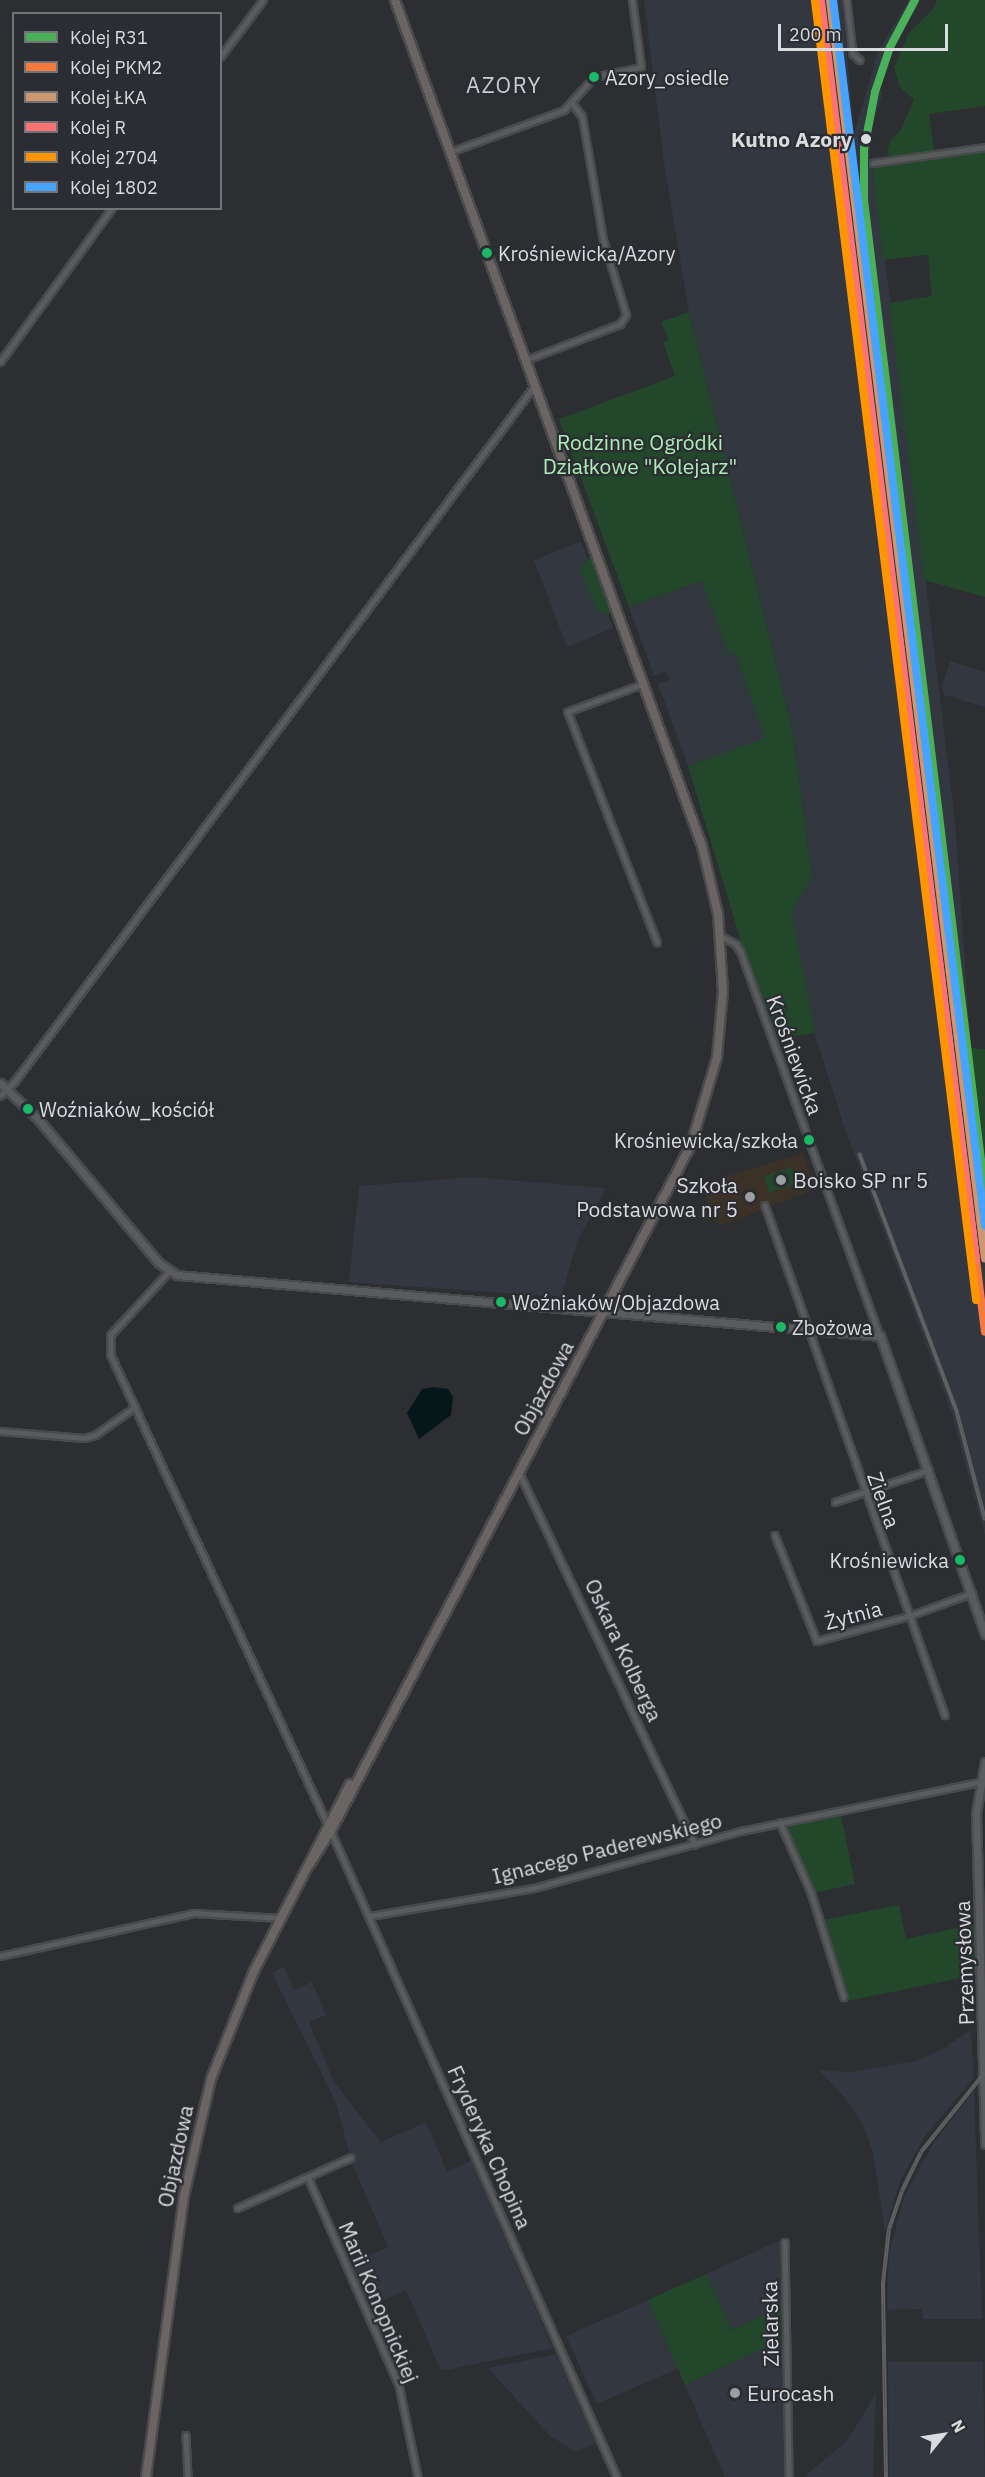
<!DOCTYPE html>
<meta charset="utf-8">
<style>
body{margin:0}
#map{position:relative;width:985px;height:2477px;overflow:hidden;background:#2c2e31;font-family:"IBM Plex Sans",sans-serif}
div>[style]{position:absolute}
.built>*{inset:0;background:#323740}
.education>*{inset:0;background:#3c3126}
.green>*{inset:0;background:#22472b}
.water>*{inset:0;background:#051719}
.roads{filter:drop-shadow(2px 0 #494a4c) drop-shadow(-2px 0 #494a4c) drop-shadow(0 2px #494a4c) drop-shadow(0 -2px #494a4c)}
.street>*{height:4.5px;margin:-2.25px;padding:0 2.25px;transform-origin:2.25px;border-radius:2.25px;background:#5a5b5d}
.secondary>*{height:7px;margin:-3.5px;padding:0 3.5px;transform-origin:3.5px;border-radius:3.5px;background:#5a5b5d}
.primary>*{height:8px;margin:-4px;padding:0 4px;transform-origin:4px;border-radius:4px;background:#6a6463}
.rail>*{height:4px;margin-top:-2px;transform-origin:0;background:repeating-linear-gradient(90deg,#2b2d32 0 4.5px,#5f6062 0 9px);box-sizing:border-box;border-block:2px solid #5f6062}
.rail-1>*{height:8px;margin:-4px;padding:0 4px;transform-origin:4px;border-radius:4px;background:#4ab15a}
.rail-2>*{height:8px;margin:-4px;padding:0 4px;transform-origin:4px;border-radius:4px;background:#f6793e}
.rail-3>*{height:8px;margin:-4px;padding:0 4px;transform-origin:4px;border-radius:4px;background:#cd976f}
.rail-4>*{height:8px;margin:-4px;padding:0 4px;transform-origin:4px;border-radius:4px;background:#fc7373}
.rail-5>*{height:8px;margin:-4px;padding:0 4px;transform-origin:4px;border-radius:4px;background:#ff9500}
.rail-6>*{height:8px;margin:-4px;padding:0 4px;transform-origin:4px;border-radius:4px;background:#46a3ff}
.dots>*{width:16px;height:16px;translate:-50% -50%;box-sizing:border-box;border:3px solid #2b2d32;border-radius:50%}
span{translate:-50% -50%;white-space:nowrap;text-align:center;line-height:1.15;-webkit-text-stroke:4.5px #2b2d32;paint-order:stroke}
.bus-label{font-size:20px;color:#dadbde}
.left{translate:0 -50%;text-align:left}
.right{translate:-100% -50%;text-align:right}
.stop-label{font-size:21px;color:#dadbde;font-weight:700}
.park-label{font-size:21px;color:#abeeb5}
.street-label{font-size:21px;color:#dadbde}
.poi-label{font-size:21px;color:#dadbde}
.neighbourhood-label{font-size:22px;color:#c9ccd1;letter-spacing:1.5px}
.legend{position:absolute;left:12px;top:12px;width:210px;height:198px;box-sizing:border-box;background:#2b2d32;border:2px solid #717377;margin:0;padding:8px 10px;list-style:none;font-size:18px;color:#dadbde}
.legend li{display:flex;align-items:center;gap:12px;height:30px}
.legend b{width:30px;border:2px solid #717377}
.north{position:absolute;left:913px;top:2405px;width:60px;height:60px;-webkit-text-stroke:4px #2b2d32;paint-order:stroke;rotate:60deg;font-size:16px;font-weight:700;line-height:24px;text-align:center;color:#dadbde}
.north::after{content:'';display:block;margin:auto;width:21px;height:27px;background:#dadbde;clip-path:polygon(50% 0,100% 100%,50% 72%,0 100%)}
.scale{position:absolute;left:778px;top:24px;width:170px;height:27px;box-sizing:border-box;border:3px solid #dadbde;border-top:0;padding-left:8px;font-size:18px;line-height:21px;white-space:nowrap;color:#dadbde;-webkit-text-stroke:4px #2b2d32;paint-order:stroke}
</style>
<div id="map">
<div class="built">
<div style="clip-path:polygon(644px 0,842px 0,854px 134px,878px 51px,909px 0,919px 0,901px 31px,879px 90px,883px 91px,873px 124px,868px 165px,872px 165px,903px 395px,955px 821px,971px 1048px,985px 1149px,985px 1536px,950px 1408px,846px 1132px,811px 1023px,792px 913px,812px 874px,792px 729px,689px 312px,664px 162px)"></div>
<div style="clip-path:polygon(581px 541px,613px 628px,567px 647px,534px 560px)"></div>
<div style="clip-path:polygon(703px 581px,729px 655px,735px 653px,766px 738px,688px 766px,658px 684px,669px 680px,666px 671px,654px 676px,629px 607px)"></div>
<div style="clip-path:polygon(950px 661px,985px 672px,985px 707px,944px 695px,942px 686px)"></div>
<div style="clip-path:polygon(473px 1177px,606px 1188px,577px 1242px,561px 1297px,349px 1282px,359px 1186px)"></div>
<div style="clip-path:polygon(284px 1967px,294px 1990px,312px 1982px,326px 2015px,309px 2022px,334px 2082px,381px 2142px,426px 2122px,447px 2172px,471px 2161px,553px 2348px,441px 2371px,406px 2290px,368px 2308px,350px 2264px,388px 2247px,352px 2163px,336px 2103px,272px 1973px)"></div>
<div style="clip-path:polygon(971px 2030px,974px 2078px,925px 2136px,900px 2181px,885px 2232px,873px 2153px,864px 2127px,846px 2099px,819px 2070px,849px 2072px,915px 2061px,939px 2051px)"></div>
<div style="clip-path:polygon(974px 2091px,982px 2319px,923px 2319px,922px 2309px,887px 2310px,889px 2253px,904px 2197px,934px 2142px)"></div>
<div style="clip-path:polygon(781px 2240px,781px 2307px,732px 2330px,706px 2274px)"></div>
<div style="clip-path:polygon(648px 2300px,679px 2368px,597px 2404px,566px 2336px)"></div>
<div style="clip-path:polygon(782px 2340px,785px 2477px,725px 2477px,685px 2385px)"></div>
<div style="clip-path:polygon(556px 2354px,596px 2443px,576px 2452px,550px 2436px,488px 2368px)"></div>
<div style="clip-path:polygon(888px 2362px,983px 2362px,985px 2477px,889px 2477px)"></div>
<div style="clip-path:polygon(876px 2393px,873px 2477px,804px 2477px,847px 2441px)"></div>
</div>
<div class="education">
<div style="clip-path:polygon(803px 1153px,816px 1189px,720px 1226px,717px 1221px,713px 1222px,703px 1184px)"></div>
</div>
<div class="green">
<div style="clip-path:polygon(937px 0,985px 0,985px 106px,929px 114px,934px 152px,890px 157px,887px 152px,890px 141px,901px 129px,914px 100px,900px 87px,894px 68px,908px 34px,933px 9px)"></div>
<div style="clip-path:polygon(985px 152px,985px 597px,924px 580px,889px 303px,932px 296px,928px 255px,883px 260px,872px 165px)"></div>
<div style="clip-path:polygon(689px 312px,792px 729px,812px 875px,792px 913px,815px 1033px,779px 1038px,743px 948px,688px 766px,765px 738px,735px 653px,729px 655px,702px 581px,629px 607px,559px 419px,675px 376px,663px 342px,669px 340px,661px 322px)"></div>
<div style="clip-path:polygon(590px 557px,612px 612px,609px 614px,597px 611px,580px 568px)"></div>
<div style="clip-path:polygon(971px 1048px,985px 1049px,985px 1149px,982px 1130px)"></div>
<div style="clip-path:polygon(792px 1167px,797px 1184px,769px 1193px,764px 1176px)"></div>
<div style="clip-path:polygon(841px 1815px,855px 1884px,814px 1893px,784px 1827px)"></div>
<div style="clip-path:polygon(899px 1905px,906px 1939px,975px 1924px,976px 1975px,847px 2001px,823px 1920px)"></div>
<div style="clip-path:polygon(706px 2274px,732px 2330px,781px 2307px,782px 2340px,685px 2385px,648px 2300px)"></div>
</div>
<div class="water">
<div style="clip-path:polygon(433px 1387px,448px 1389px,453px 1397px,451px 1415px,419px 1439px,407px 1413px,422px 1389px)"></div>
</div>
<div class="roads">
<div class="street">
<div style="left:847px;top:0;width:54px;rotate:83.7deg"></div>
<div style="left:853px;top:54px;width:9px;rotate:41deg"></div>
<div style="left:220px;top:57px;width:71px;rotate:-53deg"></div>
<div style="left:450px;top:152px;width:121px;rotate:-20.2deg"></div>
<div style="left:564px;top:110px;width:45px;rotate:-47.7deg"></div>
<div style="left:594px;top:77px;width:48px;rotate:-12deg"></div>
<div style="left:641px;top:67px;width:68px;rotate:-97.7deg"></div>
<div style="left:873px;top:163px;width:113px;rotate:-8.1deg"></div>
<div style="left:526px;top:360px;width:101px;rotate:-21deg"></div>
<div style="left:620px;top:324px;width:11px;rotate:-56deg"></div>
<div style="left:626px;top:315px;width:78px;rotate:-107deg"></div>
<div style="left:603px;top:240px;width:125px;rotate:-99.7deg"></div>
<div style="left:582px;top:117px;width:17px;rotate:-126deg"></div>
<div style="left:0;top:362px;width:190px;rotate:-54deg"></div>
<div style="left:644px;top:684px;width:81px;rotate:159.8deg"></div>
<div style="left:568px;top:712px;width:247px;rotate:68.8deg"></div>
<div style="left:721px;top:936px;width:17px;rotate:28deg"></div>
<div style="left:736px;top:944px;width:9px;rotate:58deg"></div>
<div style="left:741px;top:952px;width:408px;rotate:70.1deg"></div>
<div style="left:0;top:1096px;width:21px;rotate:-45deg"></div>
<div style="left:15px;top:1081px;width:869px;rotate:-53.24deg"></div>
<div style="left:765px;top:1205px;width:541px;rotate:70.56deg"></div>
<div style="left:169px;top:1272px;width:86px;rotate:132.6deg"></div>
<div style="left:111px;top:1335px;width:20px;rotate:90deg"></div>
<div style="left:111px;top:1355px;width:515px;rotate:65.22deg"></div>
<div style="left:0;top:1431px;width:84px;rotate:4.8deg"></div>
<div style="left:84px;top:1438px;width:11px;rotate:-15deg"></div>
<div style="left:95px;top:1435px;width:49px;rotate:-35deg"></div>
<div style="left:519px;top:1472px;width:412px;rotate:64.7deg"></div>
<div style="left:835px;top:1502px;width:99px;rotate:-18.8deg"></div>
<div style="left:775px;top:1535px;width:114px;rotate:68.4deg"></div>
<div style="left:817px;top:1641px;width:95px;rotate:-15.2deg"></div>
<div style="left:909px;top:1616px;width:67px;rotate:-20.1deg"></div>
<div style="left:780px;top:1822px;width:77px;rotate:66.1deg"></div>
<div style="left:811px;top:1892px;width:110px;rotate:72.6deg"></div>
<div style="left:331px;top:1831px;width:706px;rotate:66.12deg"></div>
<div style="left:370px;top:1916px;width:166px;rotate:-9.7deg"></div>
<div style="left:534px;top:1888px;width:215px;rotate:-15.4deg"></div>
<div style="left:741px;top:1831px;width:243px;rotate:-11.6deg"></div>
<div style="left:0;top:1956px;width:199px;rotate:-12.5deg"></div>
<div style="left:194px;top:1913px;width:87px;rotate:3.3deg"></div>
<div style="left:308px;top:2177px;width:227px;rotate:66.4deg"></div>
<div style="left:399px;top:2385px;width:94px;rotate:78.3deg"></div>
<div style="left:237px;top:2208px;width:124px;rotate:-23.9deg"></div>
<div style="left:785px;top:2242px;width:235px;rotate:89deg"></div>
<div style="left:186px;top:2435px;width:42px;rotate:87.3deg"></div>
</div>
<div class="secondary">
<div style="left:0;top:1083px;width:52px;rotate:43.5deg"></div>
<div style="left:38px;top:1119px;width:188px;rotate:50deg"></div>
<div style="left:159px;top:1263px;width:22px;rotate:34deg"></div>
<div style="left:177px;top:1275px;width:706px;rotate:4.96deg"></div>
<div style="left:880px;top:1336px;width:316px;rotate:70.6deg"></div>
<div style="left:985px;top:1762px;width:52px;rotate:100deg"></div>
<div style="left:976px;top:1813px;width:331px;rotate:88.4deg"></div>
</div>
<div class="primary">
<div style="left:310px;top:1864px;width:39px;rotate:-58deg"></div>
<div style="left:331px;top:1831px;width:775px;rotate:-62.31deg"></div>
<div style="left:691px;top:1145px;width:92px;rotate:-73.5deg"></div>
<div style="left:717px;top:1057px;width:66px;rotate:-84.8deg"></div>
<div style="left:723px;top:991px;width:77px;rotate:-93.7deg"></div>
<div style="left:718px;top:914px;width:70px;rotate:-103.2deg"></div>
<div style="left:702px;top:846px;width:900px;rotate:-109.95deg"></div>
<div style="left:146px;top:2477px;width:284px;rotate:-82.3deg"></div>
<div style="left:184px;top:2196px;width:120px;rotate:-77deg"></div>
<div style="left:211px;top:2079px;width:116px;rotate:-68.3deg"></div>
<div style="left:254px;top:1971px;width:210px;rotate:-62.8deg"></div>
</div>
</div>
<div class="rail">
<div style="left:859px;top:1153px;width:278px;rotate:69.3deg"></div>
<div style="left:957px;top:1413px;width:111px;rotate:75.3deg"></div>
<div style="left:886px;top:2477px;width:194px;rotate:-90.9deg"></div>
<div style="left:883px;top:2283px;width:54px;rotate:-83.7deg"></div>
<div style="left:889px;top:2229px;width:40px;rotate:-71.1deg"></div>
<div style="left:902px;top:2191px;width:43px;rotate:-64deg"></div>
<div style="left:921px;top:2152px;width:102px;rotate:-51.3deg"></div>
</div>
<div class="rail-1">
<div style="left:915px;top:0;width:53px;rotate:118deg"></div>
<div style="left:890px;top:47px;width:47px;rotate:108.4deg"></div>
<div style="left:875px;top:92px;width:58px;rotate:100.9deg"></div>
<div style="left:864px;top:149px;width:51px;rotate:90deg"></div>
<div style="left:864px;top:200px;width:1000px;rotate:83.05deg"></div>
</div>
<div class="rail-2">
<div style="left:820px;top:0;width:1342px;rotate:82.94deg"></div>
</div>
<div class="rail-3">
<div style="left:830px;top:0;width:1268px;rotate:82.98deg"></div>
</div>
<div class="rail-4">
<div style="left:821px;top:1px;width:1268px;rotate:82.98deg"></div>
</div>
<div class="rail-5">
<div style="left:815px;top:1px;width:1309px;rotate:82.93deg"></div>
</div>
<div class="rail-6">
<div style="left:833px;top:0;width:1235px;rotate:82.93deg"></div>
</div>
<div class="dots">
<div style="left:594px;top:77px;background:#1ab867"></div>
<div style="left:866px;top:139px;background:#dadbde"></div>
<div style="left:487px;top:253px;background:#1ab867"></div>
<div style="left:28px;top:1109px;background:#1ab867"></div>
<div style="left:809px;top:1140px;background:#1ab867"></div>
<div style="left:781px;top:1180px;background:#9d9ea1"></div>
<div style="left:750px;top:1197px;background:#9d9ea1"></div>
<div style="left:501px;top:1302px;background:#1ab867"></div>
<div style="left:781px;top:1327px;background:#1ab867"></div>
<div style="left:960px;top:1560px;background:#1ab867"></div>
<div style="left:735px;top:2393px;background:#9d9ea1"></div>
</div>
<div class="bus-label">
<span class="left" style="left:605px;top:77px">Azory_osiedle</span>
<span class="left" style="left:498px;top:253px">Krośniewicka/Azory</span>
<span class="left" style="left:39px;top:1109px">Woźniaków_kościół</span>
<span class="right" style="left:798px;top:1140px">Krośniewicka/szkoła</span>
<span class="left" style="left:512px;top:1302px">Woźniaków/Objazdowa</span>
<span class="left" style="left:792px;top:1327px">Zbożowa</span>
<span class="right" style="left:949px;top:1560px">Krośniewicka</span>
</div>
<div class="stop-label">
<span class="right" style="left:852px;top:139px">Kutno Azory</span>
</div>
<div class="park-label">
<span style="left:640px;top:454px">Rodzinne Ogródki<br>Działkowe "Kolejarz"</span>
</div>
<div class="street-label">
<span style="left:795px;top:1055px;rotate:70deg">Krośniewicka</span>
<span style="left:543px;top:1388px;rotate:-62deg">Objazdowa</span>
<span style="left:884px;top:1500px;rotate:70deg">Zielna</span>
<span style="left:853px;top:1615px;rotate:-15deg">Żytnia</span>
<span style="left:624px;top:1650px;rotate:65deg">Oskara Kolberga</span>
<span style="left:607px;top:1848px;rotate:-14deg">Ignacego Paderewskiego</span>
<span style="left:964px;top:1963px;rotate:-92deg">Przemysłowa</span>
<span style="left:490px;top:2147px;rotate:66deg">Fryderyka Chopina</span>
<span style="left:175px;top:2156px;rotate:-78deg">Objazdowa</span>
<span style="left:379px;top:2302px;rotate:67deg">Marii Konopnickiej</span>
<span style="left:770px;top:2324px;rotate:-91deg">Zielarska</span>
</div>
<div class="poi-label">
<span class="left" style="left:793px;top:1180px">Boisko SP nr 5</span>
<span class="right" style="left:738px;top:1197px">Szkoła<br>Podstawowa nr 5</span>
<span class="left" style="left:747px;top:2393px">Eurocash</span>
</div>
<div class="neighbourhood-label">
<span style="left:504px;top:85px">AZORY</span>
</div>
<ul class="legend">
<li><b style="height:8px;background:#4ab15a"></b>Kolej R31</li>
<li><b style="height:8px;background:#f6793e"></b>Kolej PKM2</li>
<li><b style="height:8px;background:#cd976f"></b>Kolej ŁKA</li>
<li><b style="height:8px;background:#fc7373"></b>Kolej R</li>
<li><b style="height:8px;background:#ff9500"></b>Kolej 2704</li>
<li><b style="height:8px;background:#46a3ff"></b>Kolej 1802</li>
</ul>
<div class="north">N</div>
<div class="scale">200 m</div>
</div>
